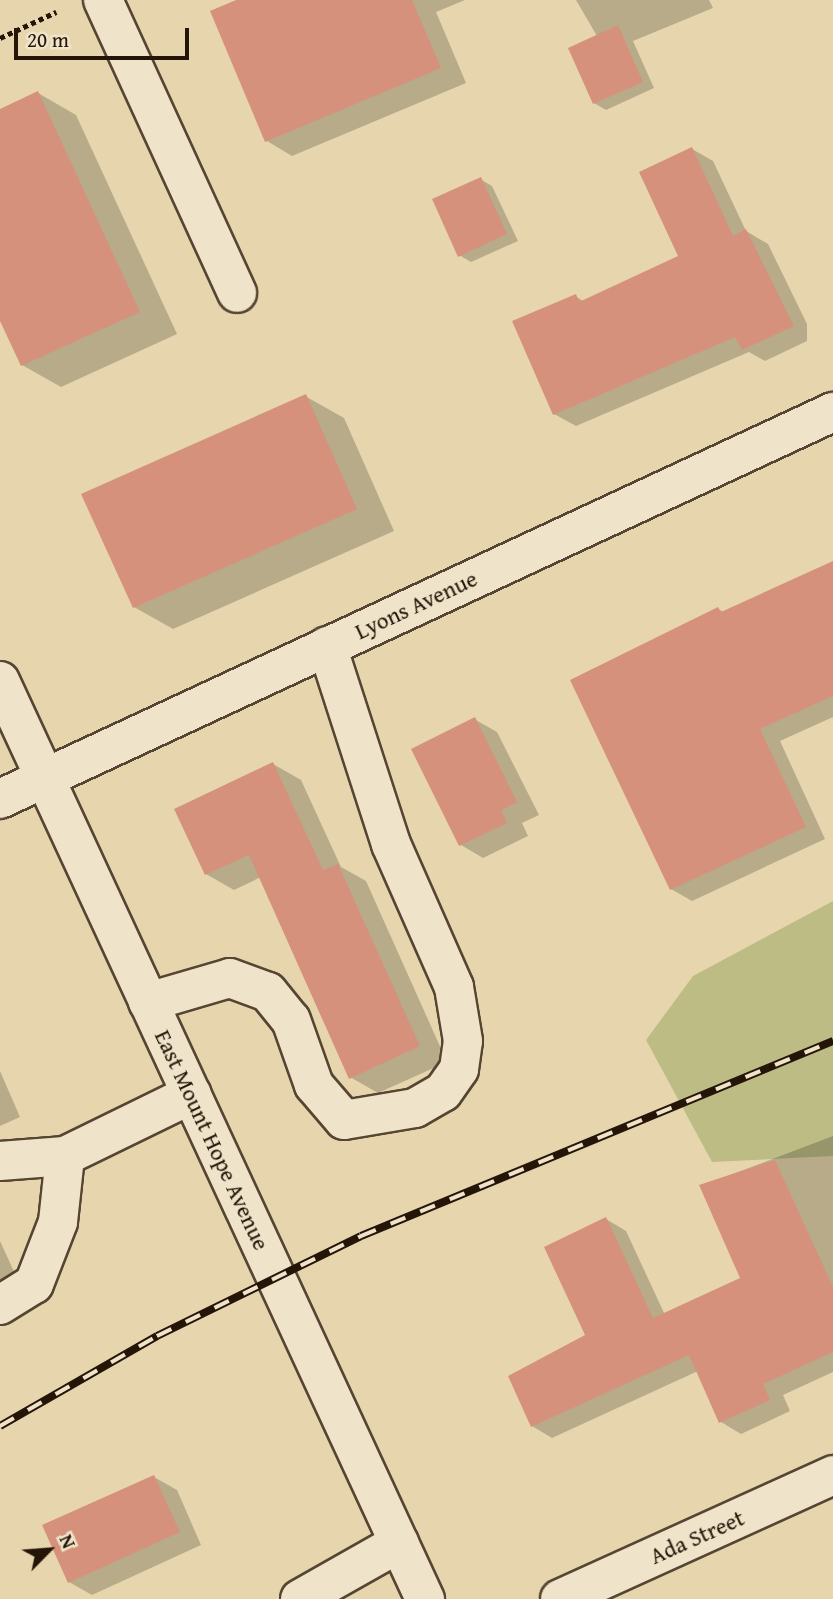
<!DOCTYPE html>
<style>
body{margin:0}
#map{position:relative;width:833px;height:1599px;overflow:hidden;background:#e7d6ad;font-family:"Gentium Book Plus",serif}
div>[style]{position:absolute}
.green>*{inset:0;background:#bdbc85}
.shadow>*{inset:0;background:#0003}
.building>*{inset:0;background:#d5917b}
.path>*{height:4.5px;margin-top:-2.25px;transform-origin:0;background:repeating-linear-gradient(90deg,#251509 0 5px,transparent 0 8.5px)}
.roads{filter:drop-shadow(2px 0 #564532) drop-shadow(-2px 0 #564532) drop-shadow(0 2px #564532) drop-shadow(0 -2px #564532)}
.minor>*{height:38px;margin:-19px;padding:0 19px;transform-origin:19px;border-radius:19px;background:#efe4ca}
.rail>*{height:8px;margin-top:-4px;transform-origin:0;background:repeating-linear-gradient(90deg,#efe4ca 0 16px,#251509 0 32px);box-sizing:border-box;border-block:2px solid #251509}
span{translate:-50% -50%;white-space:nowrap;text-align:center;line-height:1.15;-webkit-text-stroke:7px #efe4ca;paint-order:stroke}
.street-label{font-size:23px;color:#251509}
.north{position:absolute;left:14px;top:1515px;width:70px;height:70px;-webkit-text-stroke:5px #efe4ca;paint-order:stroke;rotate:65deg;font-size:19px;font-weight:700;line-height:28px;text-align:center;color:#251509}
.north::after{content:'';display:block;margin:auto;width:24px;height:32px;background:#251509;clip-path:polygon(50% 0,100% 100%,50% 72%,0 100%)}
.scale{position:absolute;left:14px;top:28px;width:175px;height:32px;box-sizing:border-box;border:4px solid #251509;border-top:0;padding-left:9px;font-size:21px;line-height:24px;white-space:nowrap;color:#251509;-webkit-text-stroke:5px #efe4ca;paint-order:stroke}
</style>
<div id="map">
<div class="green">
<div style="clip-path:polygon(833px 901px,833px 1156px,712px 1162px,646px 1040px,693px 976px)"></div>
</div>
<div class="shadow">
<div style="clip-path:polygon(239px 0,465px 0,436px 12px,466px 83px,292px 156px,267px 141px)"></div>
<div style="clip-path:polygon(576px 0,709px 0,713px 8px,633px 41px,654px 88px,606px 110px,594px 103px,597px 36px)"></div>
<div style="clip-path:polygon(38px 93px,76px 115px,177px 334px,61px 387px,22px 365px,0 316px,0 110px)"></div>
<div style="clip-path:polygon(692px 149px,713px 161px,746px 231px,768px 244px,807px 324px,807px 341px,765px 361px,749px 352px,576px 426px,554px 414px,575px 296px,585px 302px,680px 257px)"></div>
<div style="clip-path:polygon(480px 179px,492px 186px,518px 241px,471px 262px,459px 255px)"></div>
<div style="clip-path:polygon(305px 396px,344px 418px,394px 531px,173px 629px,134px 607px)"></div>
<div style="clip-path:polygon(833px 562px,833px 717px,780px 741px,825px 839px,692px 901px,671px 889px,718px 609px,724px 612px)"></div>
<div style="clip-path:polygon(474px 719px,497px 732px,539px 815px,522px 823px,528px 836px,483px 858px,461px 845px)"></div>
<div style="clip-path:polygon(273px 764px,301px 780px,341px 867px,366px 881px,447px 1062px,378px 1093px,350px 1077px,261px 877px,234px 890px,206px 874px)"></div>
<div style="clip-path:polygon(0 1071px,20px 1117px,0 1126px)"></div>
<div style="clip-path:polygon(833px 1136px,833px 1372px,783px 1395px,790px 1411px,741px 1434px,721px 1422px,698px 1371px,552px 1438px,532px 1426px,587px 1335px,606px 1219px,626px 1231px,665px 1315px,743px 1279px,701px 1186px)"></div>
<div style="clip-path:polygon(0 1241px,17px 1278px,0 1288px)"></div>
<div style="clip-path:polygon(154px 1477px,177px 1490px,201px 1545px,92px 1595px,69px 1582px)"></div>
</div>
<div class="building">
<div style="clip-path:polygon(236px 0,412px 0,441px 68px,265px 142px,210px 11px)"></div>
<div style="clip-path:polygon(618px 25px,643px 82px,593px 104px,568px 48px)"></div>
<div style="clip-path:polygon(38px 91px,140px 312px,21px 366px,0 321px,0 109px)"></div>
<div style="clip-path:polygon(692px 147px,733px 236px,746px 229px,794px 326px,742px 350px,735px 337px,553px 415px,512px 321px,576px 294px,579px 302px,678px 256px,639px 172px)"></div>
<div style="clip-path:polygon(481px 177px,507px 234px,458px 257px,432px 199px)"></div>
<div style="clip-path:polygon(306px 394px,357px 509px,133px 608px,81px 494px)"></div>
<div style="clip-path:polygon(833px 561px,833px 696px,760px 729px,806px 827px,670px 890px,570px 680px,718px 607px,721px 612px)"></div>
<div style="clip-path:polygon(475px 717px,517px 802px,501px 810px,507px 823px,459px 846px,411px 749px)"></div>
<div style="clip-path:polygon(273px 762px,323px 870px,338px 864px,420px 1046px,349px 1079px,249px 855px,205px 875px,174px 809px)"></div>
<div style="clip-path:polygon(775px 1160px,833px 1287px,833px 1352px,763px 1384px,770px 1400px,719px 1423px,689px 1355px,531px 1427px,508px 1376px,585px 1335px,544px 1247px,606px 1217px,653px 1318px,740px 1278px,699px 1185px)"></div>
<div style="clip-path:polygon(154px 1475px,180px 1532px,68px 1583px,42px 1525px)"></div>
</div>
<div class="path">
<div style="left:0;top:38px;width:62px;rotate:-24.9deg"></div>
</div>
<div class="roads">
<div class="minor">
<div style="left:103px;top:0;width:322px;rotate:65.4deg"></div>
<div style="left:0;top:681px;width:1012px;rotate:65.16deg"></div>
<div style="left:0;top:799px;width:919px;rotate:-24.92deg"></div>
<div style="left:148px;top:1002px;width:85px;rotate:-16.3deg"></div>
<div style="left:230px;top:978px;width:40px;rotate:20.2deg"></div>
<div style="left:268px;top:992px;width:36px;rotate:51deg"></div>
<div style="left:291px;top:1020px;width:69px;rotate:70.5deg"></div>
<div style="left:314px;top:1085px;width:46px;rotate:49.4deg"></div>
<div style="left:344px;top:1120px;width:72px;rotate:-9.6deg"></div>
<div style="left:415px;top:1108px;width:32px;rotate:-30deg"></div>
<div style="left:443px;top:1092px;width:28px;rotate:-55deg"></div>
<div style="left:459px;top:1069px;width:28px;rotate:-82deg"></div>
<div style="left:463px;top:1041px;width:55px;rotate:-99.5deg"></div>
<div style="left:454px;top:987px;width:156px;rotate:-113.8deg"></div>
<div style="left:391px;top:844px;width:208px;rotate:-107.9deg"></div>
<div style="left:0;top:1161px;width:65px;rotate:-4.4deg"></div>
<div style="left:65px;top:1156px;width:141px;rotate:-26deg"></div>
<div style="left:0;top:1305px;width:40px;rotate:-32deg"></div>
<div style="left:34px;top:1284px;width:66px;rotate:-68.8deg"></div>
<div style="left:58px;top:1222px;width:66px;rotate:-83.9deg"></div>
<div style="left:300px;top:1599px;width:114px;rotate:-29.5deg"></div>
<div style="left:560px;top:1599px;width:300px;rotate:-24.4deg"></div>
</div>
</div>
<div class="rail">
<div style="left:0;top:1426px;width:181px;rotate:-29.8deg"></div>
<div style="left:157px;top:1336px;width:227px;rotate:-26.1deg"></div>
<div style="left:361px;top:1236px;width:511px;rotate:-22.45deg"></div>
</div>
<div class="street-label">
<span style="left:416px;top:605px;rotate:-25deg">Lyons Avenue</span>
<span style="left:212px;top:1140px;rotate:65deg">East Mount Hope Avenue</span>
<span style="left:697px;top:1537px;rotate:-24deg">Ada Street</span>
</div>
<div class="north">N</div>
<div class="scale">20 m</div>
</div>
